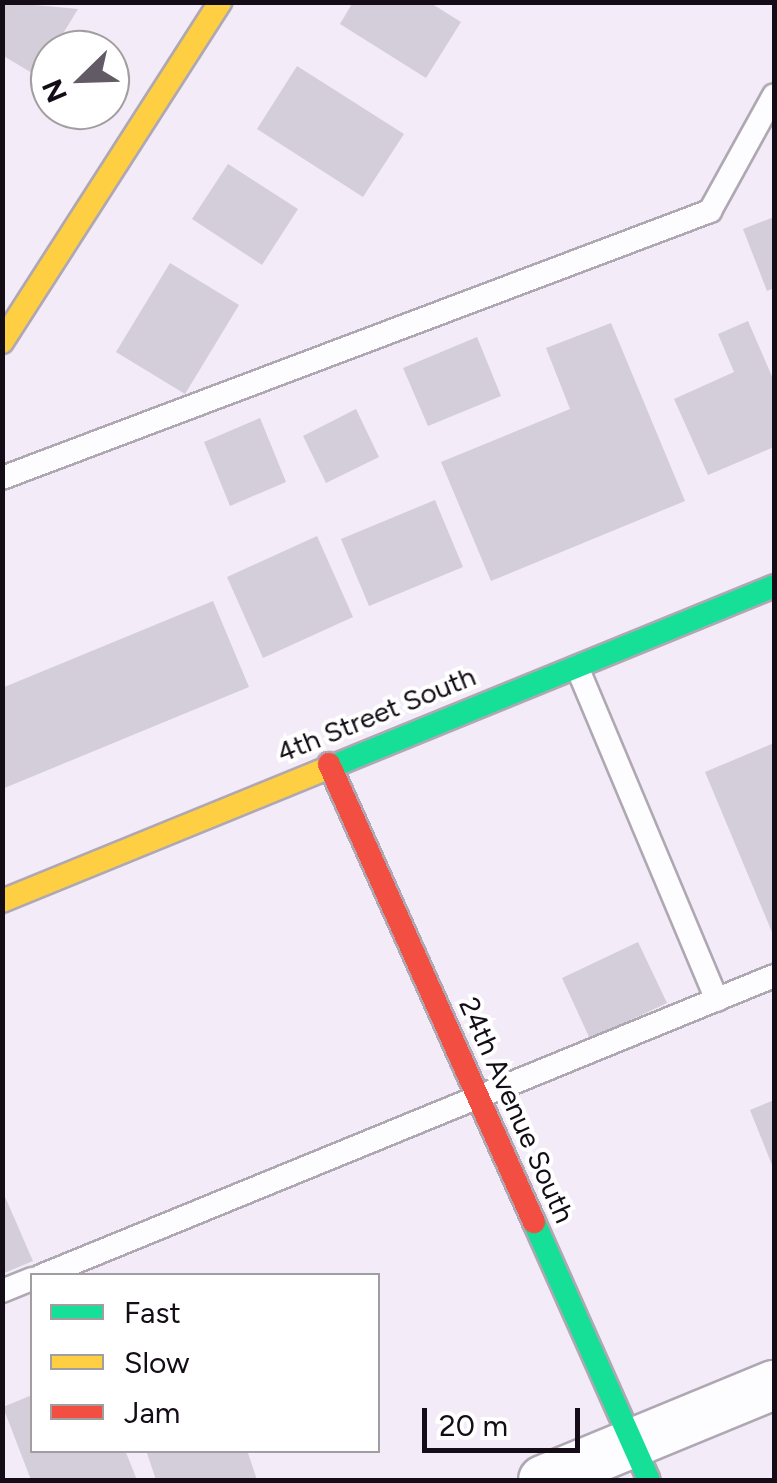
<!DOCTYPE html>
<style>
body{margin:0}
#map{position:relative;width:777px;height:1483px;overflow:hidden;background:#f3ebf7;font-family:Figtree,sans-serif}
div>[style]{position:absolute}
.building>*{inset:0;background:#d4ceda}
.roads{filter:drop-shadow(2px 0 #afa8b3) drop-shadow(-2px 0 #afa8b3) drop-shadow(0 2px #afa8b3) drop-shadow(0 -2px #afa8b3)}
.lane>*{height:22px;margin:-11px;padding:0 11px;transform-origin:11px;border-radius:11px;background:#fdfcfe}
.street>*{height:48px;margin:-24px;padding:0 24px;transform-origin:24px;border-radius:24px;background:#fdfcfe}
.fast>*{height:22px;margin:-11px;padding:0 11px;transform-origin:11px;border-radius:11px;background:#16e098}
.slow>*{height:22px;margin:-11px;padding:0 11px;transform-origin:11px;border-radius:11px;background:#ffcf43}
.jam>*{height:22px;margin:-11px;padding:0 11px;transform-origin:11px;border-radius:11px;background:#f24e42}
span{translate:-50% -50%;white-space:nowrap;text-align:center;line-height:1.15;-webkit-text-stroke:8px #fff;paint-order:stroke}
.street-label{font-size:28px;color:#140d17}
.frame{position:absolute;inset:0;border:5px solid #140d17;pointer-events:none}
.legend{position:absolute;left:30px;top:1273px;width:350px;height:180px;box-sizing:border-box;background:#fff;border:2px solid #a19ea2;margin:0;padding:12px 18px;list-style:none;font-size:30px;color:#140d17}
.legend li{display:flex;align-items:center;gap:20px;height:50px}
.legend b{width:50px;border:2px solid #a19ea2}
.north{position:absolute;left:30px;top:30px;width:100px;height:100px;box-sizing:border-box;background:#fff;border:2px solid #a19ea2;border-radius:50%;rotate:247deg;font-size:28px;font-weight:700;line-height:40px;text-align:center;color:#140d17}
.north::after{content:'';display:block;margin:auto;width:35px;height:45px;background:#625b65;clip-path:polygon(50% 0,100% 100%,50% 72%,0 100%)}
.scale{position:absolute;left:422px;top:1408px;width:158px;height:45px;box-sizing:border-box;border:5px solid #140d17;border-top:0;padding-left:12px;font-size:30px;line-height:35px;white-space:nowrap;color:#140d17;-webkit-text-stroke:8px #fff;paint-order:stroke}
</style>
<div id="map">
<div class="building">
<div style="clip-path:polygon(2px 2px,78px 9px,37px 76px,2px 55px)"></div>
<div style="clip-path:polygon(353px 2px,429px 2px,461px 22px,426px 78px,340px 24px)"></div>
<div style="clip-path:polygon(297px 66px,404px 134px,363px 197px,257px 129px)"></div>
<div style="clip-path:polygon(228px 164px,298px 209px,262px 265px,192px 219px)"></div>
<div style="clip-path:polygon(774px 217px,774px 288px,767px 291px,743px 229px)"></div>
<div style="clip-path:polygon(170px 263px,239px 305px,185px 394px,116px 352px)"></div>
<div style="clip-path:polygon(748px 321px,774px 381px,774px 447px,708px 475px,674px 399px,734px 372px,718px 334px)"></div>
<div style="clip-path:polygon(611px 323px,685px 501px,491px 581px,441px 462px,570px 409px,546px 348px)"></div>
<div style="clip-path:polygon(477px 337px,501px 396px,428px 426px,403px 368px)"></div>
<div style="clip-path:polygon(356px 409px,379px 457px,326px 483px,303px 436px)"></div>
<div style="clip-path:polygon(260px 418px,286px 482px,230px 506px,204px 442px)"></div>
<div style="clip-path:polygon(435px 500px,463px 567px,369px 606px,341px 539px)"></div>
<div style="clip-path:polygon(317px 536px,353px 617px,263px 658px,227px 577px)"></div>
<div style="clip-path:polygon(213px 601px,249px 687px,2px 789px,2px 688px)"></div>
<div style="clip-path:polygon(774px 743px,774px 937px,705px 772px)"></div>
<div style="clip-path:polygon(638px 942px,667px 1003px,590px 1039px,562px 978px)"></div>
<div style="clip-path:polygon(774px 1100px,774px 1170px,750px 1110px)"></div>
<div style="clip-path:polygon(2px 1190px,33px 1261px,2px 1274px)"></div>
<div style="clip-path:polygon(32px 1395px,32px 1450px,125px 1450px,137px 1480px,31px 1480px,3px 1407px)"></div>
<div style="clip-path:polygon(146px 1450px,247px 1450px,257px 1480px,156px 1480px)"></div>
</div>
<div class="roads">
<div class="lane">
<div style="left:2px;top:478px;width:757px;rotate:-20.66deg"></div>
<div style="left:710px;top:211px;width:132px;rotate:-61.1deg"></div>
<div style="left:577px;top:667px;width:361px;rotate:67.2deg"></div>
<div style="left:41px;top:1276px;width:792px;rotate:-22.26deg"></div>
<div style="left:2px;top:1291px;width:32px;rotate:-22deg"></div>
</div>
<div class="street">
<div style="left:543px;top:1480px;width:250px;rotate:-22.4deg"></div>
</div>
<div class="fast">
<div style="left:321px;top:771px;width:489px;rotate:-22.2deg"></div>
<div style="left:534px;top:1222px;width:282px;rotate:66deg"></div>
</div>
<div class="slow">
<div style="left:2px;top:342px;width:404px;rotate:-57.3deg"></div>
<div style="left:2px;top:901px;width:344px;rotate:-22.2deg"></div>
</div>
<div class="jam">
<div style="left:329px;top:764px;width:502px;rotate:65.89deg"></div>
</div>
</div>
<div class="street-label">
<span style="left:376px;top:714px;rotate:-22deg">4th Street South</span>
<span style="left:517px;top:1110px;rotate:66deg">24th Avenue South</span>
</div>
<div class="frame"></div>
<ul class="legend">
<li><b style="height:12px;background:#16e098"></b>Fast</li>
<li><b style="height:12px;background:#ffcf43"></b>Slow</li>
<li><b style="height:12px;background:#f24e42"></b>Jam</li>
</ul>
<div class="north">N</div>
<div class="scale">20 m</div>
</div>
